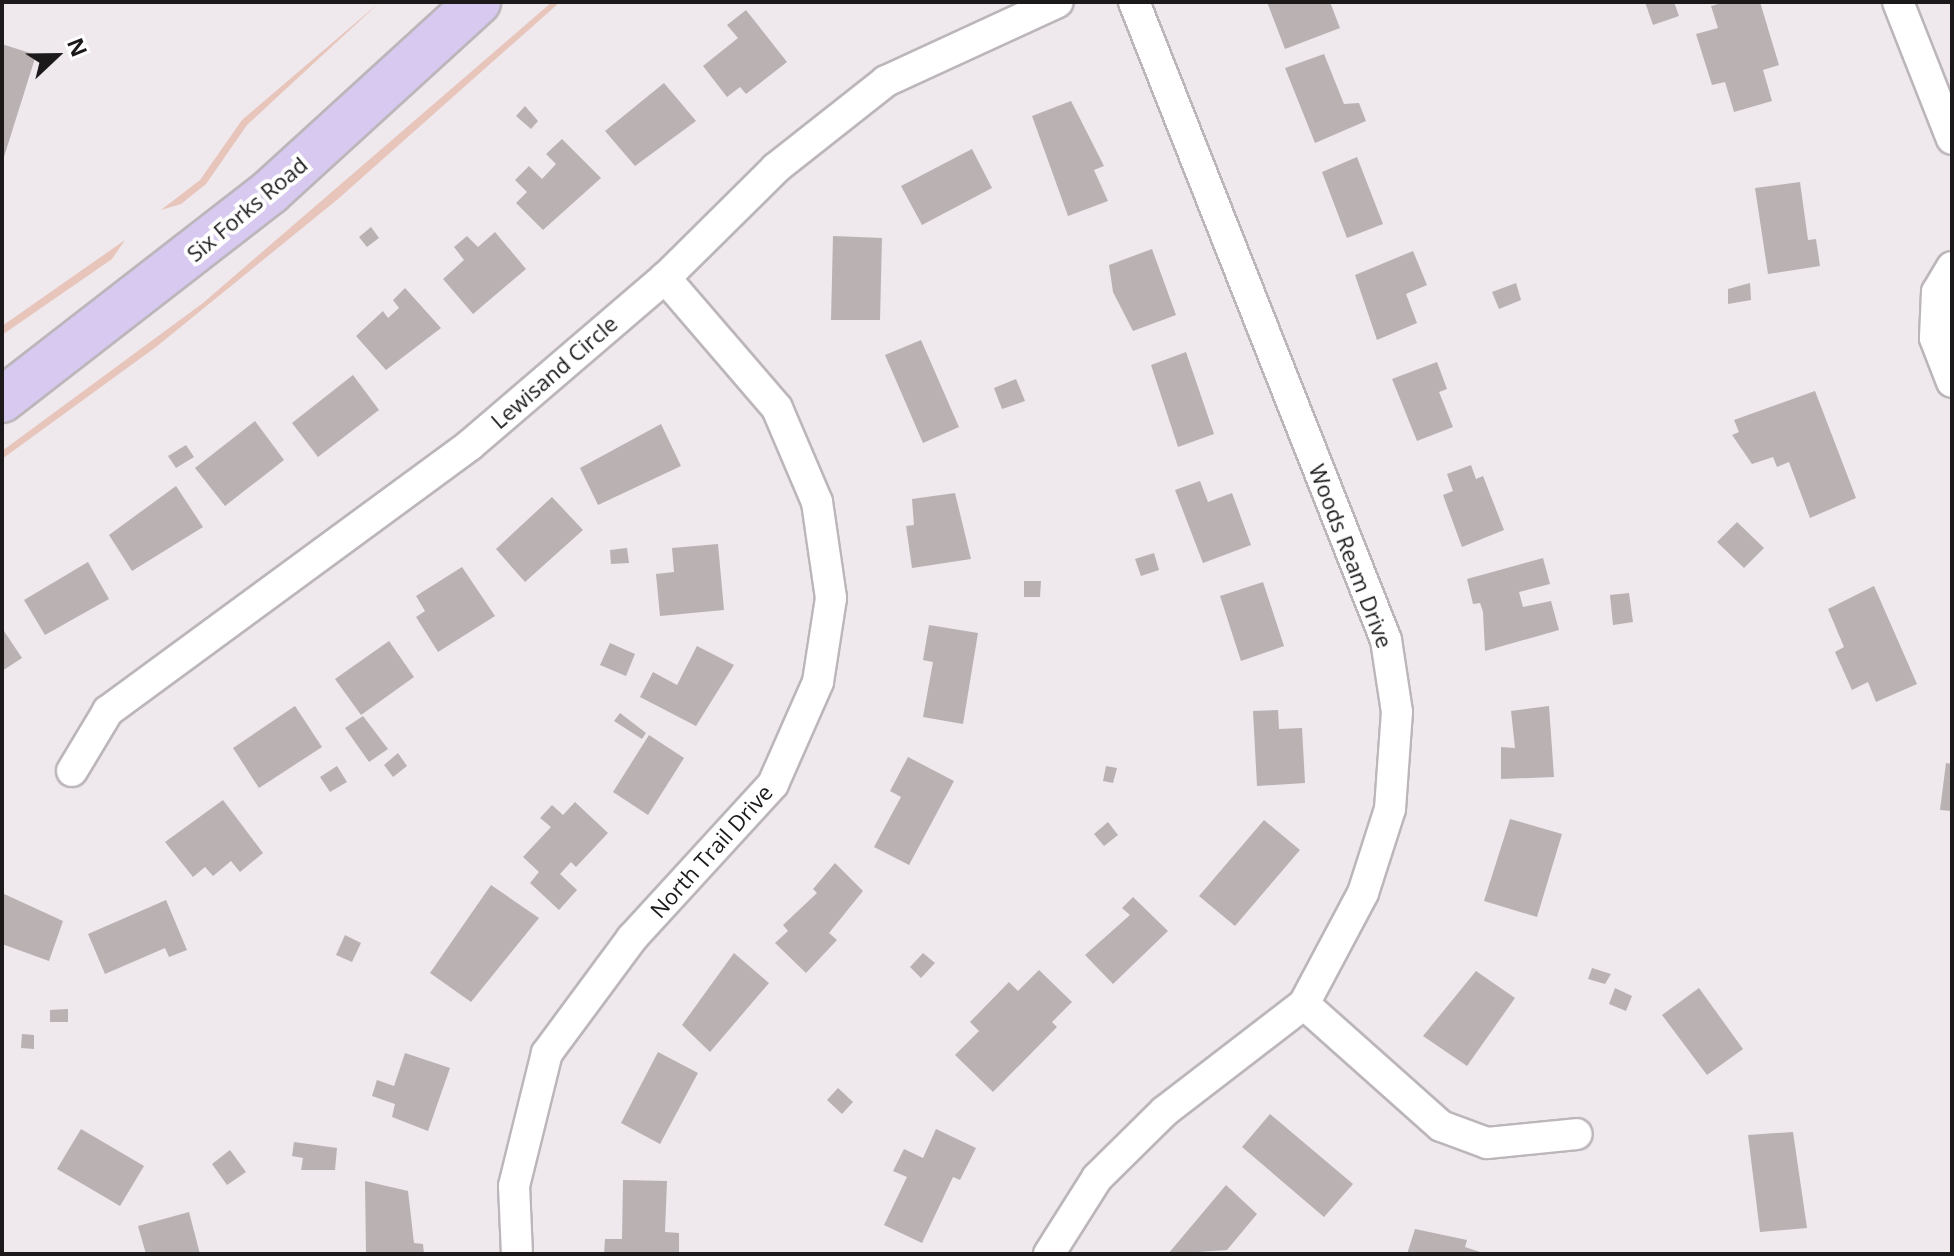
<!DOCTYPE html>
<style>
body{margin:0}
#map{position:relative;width:1954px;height:1256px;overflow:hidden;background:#efe8ed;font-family:"Open Sans",sans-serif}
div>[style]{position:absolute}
.green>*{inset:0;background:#e8c5bb}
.building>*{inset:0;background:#bab1b3}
.roads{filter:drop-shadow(2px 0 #bcb6bb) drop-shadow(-2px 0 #bcb6bb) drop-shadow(0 2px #bcb6bb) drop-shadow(0 -2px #bcb6bb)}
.street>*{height:30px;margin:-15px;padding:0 15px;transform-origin:15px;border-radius:15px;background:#fff}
.primary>*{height:44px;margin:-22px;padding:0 22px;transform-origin:22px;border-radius:22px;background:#d7c9ef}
span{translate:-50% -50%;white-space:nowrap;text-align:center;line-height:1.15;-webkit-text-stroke:8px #fff;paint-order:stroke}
.street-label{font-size:22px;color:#1c191b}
.frame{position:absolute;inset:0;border:4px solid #1c191b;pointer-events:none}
.north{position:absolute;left:16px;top:16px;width:80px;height:80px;-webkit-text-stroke:6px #fff;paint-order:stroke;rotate:68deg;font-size:22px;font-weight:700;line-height:32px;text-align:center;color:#1c191b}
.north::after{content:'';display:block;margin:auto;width:28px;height:36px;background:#1c191b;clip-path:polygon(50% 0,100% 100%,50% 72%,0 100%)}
</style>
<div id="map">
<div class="green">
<div style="clip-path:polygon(380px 2px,247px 125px,206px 184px,181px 204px,161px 210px,200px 180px,242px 120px)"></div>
<div style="clip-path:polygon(552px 2px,560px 2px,338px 199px,156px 347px,2px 459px,2px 451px,203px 303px)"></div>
<div style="clip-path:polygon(125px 240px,112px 259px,2px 335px,2px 326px)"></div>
</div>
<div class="building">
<div style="clip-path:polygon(1267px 2px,1330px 2px,1340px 28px,1285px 49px)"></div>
<div style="clip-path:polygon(1645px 2px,1674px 2px,1679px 16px,1653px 25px)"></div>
<div style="clip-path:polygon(1726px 2px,1760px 2px,1779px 65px,1763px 70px,1772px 101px,1734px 112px,1725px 82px,1712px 85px,1696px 34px,1718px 28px,1711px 6px)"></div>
<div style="clip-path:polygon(746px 10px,787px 62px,746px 94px,740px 87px,727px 97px,703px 66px,738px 38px,727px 25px)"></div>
<div style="clip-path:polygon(2px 44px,36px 55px,3px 160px,2px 160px)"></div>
<div style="clip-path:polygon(1324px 54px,1344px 104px,1359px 103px,1366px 121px,1315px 143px,1285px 68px)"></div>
<div style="clip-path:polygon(664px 83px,696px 121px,635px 166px,605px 131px)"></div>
<div style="clip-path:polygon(1071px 101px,1104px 166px,1094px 170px,1108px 201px,1068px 216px,1032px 116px)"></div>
<div style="clip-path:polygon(525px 106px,538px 121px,531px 129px,516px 116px)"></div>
<div style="clip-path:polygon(562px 139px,601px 178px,543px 230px,516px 203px,527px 192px,515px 180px,529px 166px,542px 179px,556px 164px,546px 154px)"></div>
<div style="clip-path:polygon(972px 149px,992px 188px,922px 225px,901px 186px)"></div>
<div style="clip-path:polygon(1357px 157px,1383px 224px,1347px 238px,1322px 172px)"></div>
<div style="clip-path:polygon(1800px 182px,1808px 240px,1816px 239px,1820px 266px,1768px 274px,1755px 188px)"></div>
<div style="clip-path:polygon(371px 227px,379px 238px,367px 247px,359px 237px)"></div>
<div style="clip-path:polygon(495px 232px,526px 269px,473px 314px,443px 279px,464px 260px,454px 247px,467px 236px,478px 247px)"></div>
<div style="clip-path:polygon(833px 236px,882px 238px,880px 320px,831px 320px)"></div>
<div style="clip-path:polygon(1152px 249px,1176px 315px,1133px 331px,1113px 292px,1109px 265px)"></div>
<div style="clip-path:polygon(1413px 251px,1427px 285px,1406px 294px,1417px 323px,1377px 340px,1355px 275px)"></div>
<div style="clip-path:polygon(1516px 283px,1521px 300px,1499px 309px,1492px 292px)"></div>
<div style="clip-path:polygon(1750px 283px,1751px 300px,1728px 304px,1728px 289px)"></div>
<div style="clip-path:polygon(405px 288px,441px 328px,386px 370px,356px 336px,383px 311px,388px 318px,399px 308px,393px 300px)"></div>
<div style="clip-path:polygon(921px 340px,959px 427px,923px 443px,885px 355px)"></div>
<div style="clip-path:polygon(1186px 352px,1214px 434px,1178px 447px,1151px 365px)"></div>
<div style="clip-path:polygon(1437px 362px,1447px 389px,1439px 392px,1453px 427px,1417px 441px,1392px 379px)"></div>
<div style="clip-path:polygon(353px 375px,379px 410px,318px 457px,292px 423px)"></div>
<div style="clip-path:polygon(1016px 379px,1025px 401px,1002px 409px,994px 388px)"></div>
<div style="clip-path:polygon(1815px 391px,1856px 498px,1810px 518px,1789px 462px,1777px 467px,1773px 457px,1752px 464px,1732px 435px,1739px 432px,1734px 420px)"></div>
<div style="clip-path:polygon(255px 421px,284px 460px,225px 506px,195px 468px)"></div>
<div style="clip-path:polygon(661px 424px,681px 466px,598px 505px,580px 468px)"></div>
<div style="clip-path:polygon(186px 445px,194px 457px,176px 468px,168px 456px)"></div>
<div style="clip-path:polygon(1471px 465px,1476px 479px,1483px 476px,1504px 530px,1462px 547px,1443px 495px,1453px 491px,1447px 474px)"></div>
<div style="clip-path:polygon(1200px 481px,1208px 502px,1232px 493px,1251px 545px,1203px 563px,1175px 490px)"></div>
<div style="clip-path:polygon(176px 486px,203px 527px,132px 571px,109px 535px)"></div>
<div style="clip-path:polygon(955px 493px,971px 559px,912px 568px,906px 526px,914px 525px,912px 499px)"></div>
<div style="clip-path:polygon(552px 497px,583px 530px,525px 582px,496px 549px)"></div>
<div style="clip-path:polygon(1737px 522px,1764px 548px,1744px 568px,1717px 542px)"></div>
<div style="clip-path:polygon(718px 544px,724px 610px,660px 616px,656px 574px,674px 572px,672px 548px)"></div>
<div style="clip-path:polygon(627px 548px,629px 563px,611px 564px,610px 550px)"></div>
<div style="clip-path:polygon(1154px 553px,1159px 570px,1141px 576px,1135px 559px)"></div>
<div style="clip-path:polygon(1543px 558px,1550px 584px,1519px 592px,1523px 607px,1551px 601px,1559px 630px,1485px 651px,1483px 612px,1480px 603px,1473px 604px,1467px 579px)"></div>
<div style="clip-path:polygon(88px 562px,109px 599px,45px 635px,24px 600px)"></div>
<div style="clip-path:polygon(462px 567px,495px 616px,438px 652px,416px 617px,425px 611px,416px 596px)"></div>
<div style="clip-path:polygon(1024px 581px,1041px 581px,1040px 597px,1024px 597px)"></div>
<div style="clip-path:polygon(1263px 582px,1284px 646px,1241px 661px,1220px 596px)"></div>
<div style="clip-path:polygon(1874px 586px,1917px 684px,1876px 702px,1868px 682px,1852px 690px,1835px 652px,1844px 647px,1828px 609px)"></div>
<div style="clip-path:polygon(1629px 593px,1633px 622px,1613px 625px,1610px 595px)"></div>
<div style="clip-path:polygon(929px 625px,978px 633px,963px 724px,923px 717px,933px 662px,923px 660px)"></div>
<div style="clip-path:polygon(2px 628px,22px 658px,2px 671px)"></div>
<div style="clip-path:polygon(389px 641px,414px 677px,361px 715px,335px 679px)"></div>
<div style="clip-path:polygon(610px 643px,635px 654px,626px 676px,600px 665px)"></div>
<div style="clip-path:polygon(697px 646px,734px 665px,696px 726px,640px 697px,653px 672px,677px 685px)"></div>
<div style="clip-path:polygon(295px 706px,322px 747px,259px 788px,233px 748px)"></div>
<div style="clip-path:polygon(1549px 706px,1554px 777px,1501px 779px,1501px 747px,1515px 748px,1511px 711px)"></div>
<div style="clip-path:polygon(1278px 710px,1279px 729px,1302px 728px,1305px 783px,1257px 786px,1253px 711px)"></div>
<div style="clip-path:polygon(620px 713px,646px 733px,642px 739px,614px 721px)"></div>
<div style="clip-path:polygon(363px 716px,388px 749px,369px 762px,345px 728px)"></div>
<div style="clip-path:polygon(649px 735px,684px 758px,648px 815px,613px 792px)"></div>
<div style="clip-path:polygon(398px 753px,407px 766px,393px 777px,384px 765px)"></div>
<div style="clip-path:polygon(908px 757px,954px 781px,909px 865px,874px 847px,901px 797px,890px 791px)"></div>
<div style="clip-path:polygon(1946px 763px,1952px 764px,1952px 811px,1940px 810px)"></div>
<div style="clip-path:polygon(337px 766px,347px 782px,330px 792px,320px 777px)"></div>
<div style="clip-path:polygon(1106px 766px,1117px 768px,1113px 783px,1103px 781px)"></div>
<div style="clip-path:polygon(223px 800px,263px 853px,240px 872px,231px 861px,213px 876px,205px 867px,193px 877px,165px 842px)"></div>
<div style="clip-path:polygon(575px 802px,608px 833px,576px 867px,571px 862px,560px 874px,577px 890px,559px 910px,530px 883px,539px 872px,523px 857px,551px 827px,540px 818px,552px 805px,563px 815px)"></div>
<div style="clip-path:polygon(1510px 819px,1562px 834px,1537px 917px,1484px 901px)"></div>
<div style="clip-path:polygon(1264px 820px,1300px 850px,1235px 926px,1199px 896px)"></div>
<div style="clip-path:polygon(1108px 822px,1118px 835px,1104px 846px,1094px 834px)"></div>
<div style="clip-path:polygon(835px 863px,863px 891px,829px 933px,837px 940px,806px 973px,775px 943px,788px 931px,783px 925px,817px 893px,813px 889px)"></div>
<div style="clip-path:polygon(491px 885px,539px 918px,471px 1002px,430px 973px)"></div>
<div style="clip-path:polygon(2px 893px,63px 921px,49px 961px,2px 944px)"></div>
<div style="clip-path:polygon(1133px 897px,1168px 931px,1113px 984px,1085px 955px,1130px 915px,1122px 908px)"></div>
<div style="clip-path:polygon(166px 900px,187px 950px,169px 957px,165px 948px,105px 974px,88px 934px)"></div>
<div style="clip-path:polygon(345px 935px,361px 943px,352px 962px,336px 955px)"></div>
<div style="clip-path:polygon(734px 953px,769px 983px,710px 1052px,682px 1025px)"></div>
<div style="clip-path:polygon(923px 953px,935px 963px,921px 978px,910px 967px)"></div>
<div style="clip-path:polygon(1592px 968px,1611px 974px,1605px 984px,1588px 979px)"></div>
<div style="clip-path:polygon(1039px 970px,1072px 1002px,1052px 1022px,1057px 1027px,993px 1092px,955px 1055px,979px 1031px,970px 1022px,1009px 982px,1018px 991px)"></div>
<div style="clip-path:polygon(1476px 971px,1515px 998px,1467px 1066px,1423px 1036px)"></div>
<div style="clip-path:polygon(1615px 988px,1632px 996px,1626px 1011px,1609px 1004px)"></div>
<div style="clip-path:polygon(1699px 988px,1743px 1049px,1707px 1075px,1662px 1015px)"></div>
<div style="clip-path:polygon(68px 1009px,68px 1022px,50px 1022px,50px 1010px)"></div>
<div style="clip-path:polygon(22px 1034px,34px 1035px,34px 1049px,21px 1048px)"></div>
<div style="clip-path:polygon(658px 1052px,698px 1073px,660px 1144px,621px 1123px)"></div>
<div style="clip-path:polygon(405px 1053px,450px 1068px,428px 1131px,392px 1117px,395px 1104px,372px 1096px,377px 1080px,394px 1086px)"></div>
<div style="clip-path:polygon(838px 1088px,853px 1102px,842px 1114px,827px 1100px)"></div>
<div style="clip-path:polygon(1270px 1114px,1353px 1184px,1324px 1217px,1242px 1147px)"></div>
<div style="clip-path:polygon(81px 1129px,144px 1166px,120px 1206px,57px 1169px)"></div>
<div style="clip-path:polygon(936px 1129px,976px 1148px,960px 1180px,953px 1177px,922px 1243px,884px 1225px,907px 1177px,893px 1171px,904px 1149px,923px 1158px)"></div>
<div style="clip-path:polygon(1793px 1132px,1807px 1228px,1760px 1232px,1748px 1135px)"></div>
<div style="clip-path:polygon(294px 1142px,337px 1148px,335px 1170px,301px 1170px,303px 1158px,292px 1156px)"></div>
<div style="clip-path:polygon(230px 1150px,246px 1172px,227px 1185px,212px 1164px)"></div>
<div style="clip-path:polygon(623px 1180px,667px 1181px,665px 1232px,679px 1233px,679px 1254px,604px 1254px,605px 1239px,622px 1239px)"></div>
<div style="clip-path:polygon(365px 1181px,408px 1191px,414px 1243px,423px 1244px,424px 1254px,366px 1254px)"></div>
<div style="clip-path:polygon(1226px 1185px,1257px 1214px,1227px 1250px,1168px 1254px)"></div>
<div style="clip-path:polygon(189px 1212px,200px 1254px,146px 1254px,138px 1226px)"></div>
<div style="clip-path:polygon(1415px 1229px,1467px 1240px,1465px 1247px,1486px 1254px,1407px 1254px)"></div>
</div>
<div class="roads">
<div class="street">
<div style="left:1898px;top:2px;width:147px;rotate:68.5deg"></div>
<div style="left:1952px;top:267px;width:29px;rotate:121deg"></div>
<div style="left:1937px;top:292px;width:46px;rotate:92.5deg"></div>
<div style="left:1935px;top:338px;width:47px;rotate:68.9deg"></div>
<div style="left:72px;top:771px;width:70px;rotate:-59deg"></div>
<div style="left:108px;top:711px;width:449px;rotate:-36.3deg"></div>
<div style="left:470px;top:445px;width:257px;rotate:-40.6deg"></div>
<div style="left:665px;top:278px;width:156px;rotate:-44.7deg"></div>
<div style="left:776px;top:168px;width:140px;rotate:-38.3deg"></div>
<div style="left:886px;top:81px;width:189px;rotate:-24.7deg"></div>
<div style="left:1304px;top:1004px;width:183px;rotate:41.7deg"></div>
<div style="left:1441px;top:1126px;width:49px;rotate:20.3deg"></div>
<div style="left:1487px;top:1143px;width:90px;rotate:-5.7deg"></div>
<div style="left:517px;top:1254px;width:68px;rotate:-92.5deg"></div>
<div style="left:514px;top:1186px;width:137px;rotate:-76.1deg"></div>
<div style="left:547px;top:1053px;width:143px;rotate:-53.5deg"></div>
<div style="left:632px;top:938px;width:209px;rotate:-47.5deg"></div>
<div style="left:773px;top:784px;width:111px;rotate:-66.2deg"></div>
<div style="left:818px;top:682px;width:85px;rotate:-81.2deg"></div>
<div style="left:831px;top:598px;width:97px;rotate:-98.3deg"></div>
<div style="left:817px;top:502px;width:102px;rotate:-113.1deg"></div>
<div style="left:777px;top:408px;width:172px;rotate:-130.7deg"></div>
<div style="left:1049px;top:1254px;width:90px;rotate:-57.7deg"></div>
<div style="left:1097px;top:1178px;width:95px;rotate:-44.6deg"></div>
<div style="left:1165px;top:1111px;width:175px;rotate:-37.6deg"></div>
<div style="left:1304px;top:1004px;width:126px;rotate:-62deg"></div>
<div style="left:1363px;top:893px;width:88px;rotate:-72.2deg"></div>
<div style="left:1390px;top:809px;width:97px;rotate:-85.9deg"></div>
<div style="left:1397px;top:712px;width:73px;rotate:-98.7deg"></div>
<div style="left:1386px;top:640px;width:686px;rotate:-111.55deg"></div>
</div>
<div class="primary">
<div style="left:2px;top:400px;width:339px;rotate:-37.8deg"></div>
<div style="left:270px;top:192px;width:282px;rotate:-42.4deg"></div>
</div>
</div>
<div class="street-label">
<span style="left:247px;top:209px;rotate:-40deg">Six Forks Road</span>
<span style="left:554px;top:372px;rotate:-41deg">Lewisand Circle</span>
<span style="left:1351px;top:556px;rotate:69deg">Woods Ream Drive</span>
<span style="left:711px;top:851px;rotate:-48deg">North Trail Drive</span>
</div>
<div class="frame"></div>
<div class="north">N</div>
</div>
